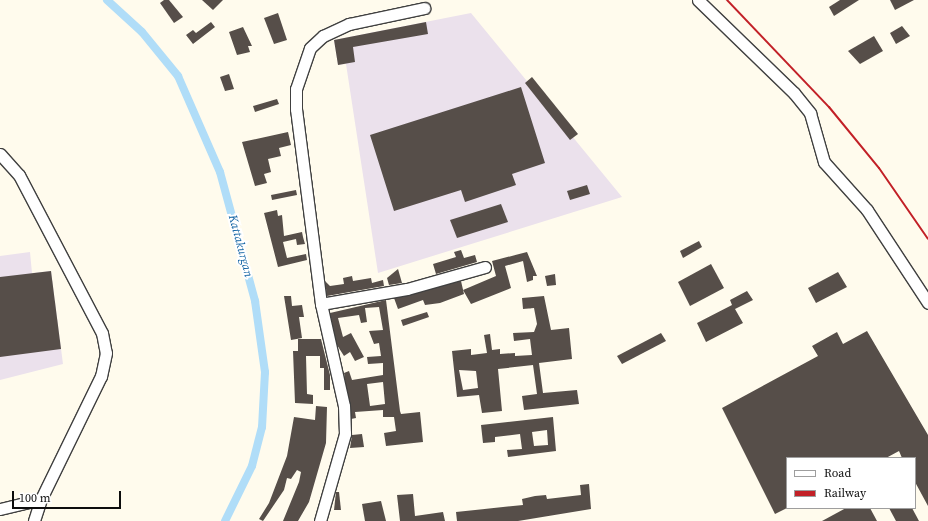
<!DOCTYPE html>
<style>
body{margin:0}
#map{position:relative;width:928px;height:521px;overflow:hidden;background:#fffbed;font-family:"Source Serif 4",serif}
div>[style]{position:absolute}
.industrial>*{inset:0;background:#ebe1ec}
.canal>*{height:8px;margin:-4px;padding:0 4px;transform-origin:4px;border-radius:4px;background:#b0ddf8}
.building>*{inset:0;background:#564e49}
.roads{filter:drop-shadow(1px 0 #404040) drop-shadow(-1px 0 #404040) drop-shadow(0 1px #404040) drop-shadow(0 -1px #404040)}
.minor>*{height:11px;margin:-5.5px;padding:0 5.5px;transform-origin:5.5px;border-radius:5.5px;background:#fff}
.rail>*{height:2px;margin:-1px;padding:0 1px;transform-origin:1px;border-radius:1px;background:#c22027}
span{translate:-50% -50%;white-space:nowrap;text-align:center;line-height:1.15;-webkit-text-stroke:4px #fff;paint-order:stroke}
.water-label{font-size:12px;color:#1263a3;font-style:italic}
.legend{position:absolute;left:786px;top:457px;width:130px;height:52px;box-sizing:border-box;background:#fff;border:1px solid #9e9e9e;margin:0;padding:5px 7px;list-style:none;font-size:12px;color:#0d0d0d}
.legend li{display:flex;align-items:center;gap:8px;height:20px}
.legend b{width:20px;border:1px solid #9e9e9e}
.scale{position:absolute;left:12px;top:491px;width:109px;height:18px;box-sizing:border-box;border:2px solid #0d0d0d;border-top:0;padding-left:5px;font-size:12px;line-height:14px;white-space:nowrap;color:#0d0d0d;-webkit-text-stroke:3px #fff;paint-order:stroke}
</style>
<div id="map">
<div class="industrial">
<div style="clip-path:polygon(471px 13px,622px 197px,378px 273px,346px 64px,338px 65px,334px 40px)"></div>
<div style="clip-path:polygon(30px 252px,32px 273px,51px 271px,63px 364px,0 380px,0 256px)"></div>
</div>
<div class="canal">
<div style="left:107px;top:0;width:47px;rotate:42.4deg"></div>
<div style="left:142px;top:32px;width:57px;rotate:50.7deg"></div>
<div style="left:178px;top:76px;width:105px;rotate:66.4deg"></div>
<div style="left:220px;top:172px;width:134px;rotate:74.8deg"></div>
<div style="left:255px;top:301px;width:72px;rotate:82deg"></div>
<div style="left:265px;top:372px;width:55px;rotate:93.1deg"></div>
<div style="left:262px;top:427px;width:40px;rotate:104.4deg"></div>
<div style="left:252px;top:466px;width:61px;rotate:116.1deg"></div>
</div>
<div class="building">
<div style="clip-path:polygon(164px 0,169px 0,183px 17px,174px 23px,160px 3px)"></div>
<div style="clip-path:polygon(202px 0,223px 0,213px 10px)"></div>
<div style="clip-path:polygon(840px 0,859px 0,834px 16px,829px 7px)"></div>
<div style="clip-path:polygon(890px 0,914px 0,895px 10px)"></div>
<div style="clip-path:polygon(278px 13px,287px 40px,274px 44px,264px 18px)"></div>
<div style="clip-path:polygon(211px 22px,215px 27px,193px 44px,186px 35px,193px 30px,196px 33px)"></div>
<div style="clip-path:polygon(426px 22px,428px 34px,353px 47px,355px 62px,338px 65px,334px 40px)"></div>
<div style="clip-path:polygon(902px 26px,910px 36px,896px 44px,890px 33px)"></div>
<div style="clip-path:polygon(243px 27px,252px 46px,248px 46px,250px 52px,237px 55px,229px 32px)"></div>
<div style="clip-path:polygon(874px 36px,883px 51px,860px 64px,848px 51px)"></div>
<div style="clip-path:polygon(229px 74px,234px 89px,225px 91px,220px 77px)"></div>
<div style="clip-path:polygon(532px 77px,578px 134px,570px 140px,525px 83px)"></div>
<div style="clip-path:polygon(521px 87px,545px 163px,512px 174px,516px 185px,465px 202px,461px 190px,394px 211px,370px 135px)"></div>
<div style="clip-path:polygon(277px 99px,279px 104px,255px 112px,253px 106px)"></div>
<div style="clip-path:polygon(288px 132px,291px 145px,279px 148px,281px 156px,268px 159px,271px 172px,264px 174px,267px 183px,255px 186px,242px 142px)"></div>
<div style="clip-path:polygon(587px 185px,590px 194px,570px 200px,567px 191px)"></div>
<div style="clip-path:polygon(296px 190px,297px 195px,272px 200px,271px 195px)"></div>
<div style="clip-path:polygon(501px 204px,508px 222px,457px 238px,450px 220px)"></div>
<div style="clip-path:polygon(277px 210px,278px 216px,282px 215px,284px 236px,302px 232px,303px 237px,305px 244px,297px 245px,296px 239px,283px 242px,287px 258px,306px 254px,307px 260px,278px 267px,264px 213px)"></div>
<div style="clip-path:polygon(699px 241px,702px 247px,683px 258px,680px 251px)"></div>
<div style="clip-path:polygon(461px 250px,464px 258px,475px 255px,477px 262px,436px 274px,433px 264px,456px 257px,454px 252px)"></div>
<div style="clip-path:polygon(527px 252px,537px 276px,533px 276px,533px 280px,527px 282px,523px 261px,505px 266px,511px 288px,471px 304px,463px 290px,496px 276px,492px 261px)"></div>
<div style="clip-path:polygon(711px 264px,724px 288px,690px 306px,678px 282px)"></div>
<div style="clip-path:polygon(398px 269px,402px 283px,389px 285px,387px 278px)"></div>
<div style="clip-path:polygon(51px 271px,61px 349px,0 357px,0 277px)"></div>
<div style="clip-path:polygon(838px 272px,847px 287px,816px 303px,808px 288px)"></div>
<div style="clip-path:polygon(555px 274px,556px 285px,547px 286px,545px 276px)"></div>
<div style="clip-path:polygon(352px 276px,353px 281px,371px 278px,372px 283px,383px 280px,384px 286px,327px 296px,325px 281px,330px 286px,344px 284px,343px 278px)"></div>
<div style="clip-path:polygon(461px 281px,464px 294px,440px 303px,425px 305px,423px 300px,398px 309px,394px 298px)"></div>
<div style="clip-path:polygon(747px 291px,753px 300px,735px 309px,743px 323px,706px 342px,697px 323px,732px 305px,730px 300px)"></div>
<div style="clip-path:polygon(284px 296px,291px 296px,292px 306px,302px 305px,304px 317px,299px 317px,302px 338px,291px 340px)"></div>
<div style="clip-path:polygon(evenodd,544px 296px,551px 330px,569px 328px,572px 359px,539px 363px,543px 393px,577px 390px,579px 404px,524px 410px,522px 396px,537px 394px,533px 365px,498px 369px,502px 411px,482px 413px,479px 395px,457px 397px,452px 351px,471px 349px,471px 355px,487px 353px,484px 335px,490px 334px,492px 350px,500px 349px,500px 354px,515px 353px,515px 356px,532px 355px,530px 339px,514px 341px,513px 333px,534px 332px,537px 324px,534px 308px,523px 309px,522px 298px,544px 296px,459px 370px,476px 371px,478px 388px,463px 390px,459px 370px)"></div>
<div style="clip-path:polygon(evenodd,386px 300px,400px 411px,401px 414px,420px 412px,423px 442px,386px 446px,384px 433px,396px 431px,394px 417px,383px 417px,383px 410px,355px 412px,356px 418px,351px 419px,344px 373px,349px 371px,352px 380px,383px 375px,383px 363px,368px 364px,367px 357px,381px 356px,379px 343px,374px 344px,369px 331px,383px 330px,379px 307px,365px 308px,367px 322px,361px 323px,359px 315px,338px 318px,343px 337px,351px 333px,364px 357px,355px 361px,350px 352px,344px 356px,337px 345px,330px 313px,386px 300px,383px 382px,385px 404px,370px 406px,367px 384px,383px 382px)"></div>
<div style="clip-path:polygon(427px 312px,429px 317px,403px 326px,401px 320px)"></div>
<div style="clip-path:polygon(867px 331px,928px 435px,928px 506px,915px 482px,915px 458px,902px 458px,899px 451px,886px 458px,787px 458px,787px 508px,775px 514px,722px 408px,818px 356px,812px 346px,837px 332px,843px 344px)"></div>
<div style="clip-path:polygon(661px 333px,666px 341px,622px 364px,617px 356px)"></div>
<div style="clip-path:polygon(298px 339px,321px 339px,330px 375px,330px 390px,324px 390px,324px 368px,320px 368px,320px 356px,306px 356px,307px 394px,313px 395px,313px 404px,295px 403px,293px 351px,298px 351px)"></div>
<div style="clip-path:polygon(316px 406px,327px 407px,326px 443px,309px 502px,298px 521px,283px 521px,299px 482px,301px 472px,297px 470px,291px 479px,287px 478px,284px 490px,263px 521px,259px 519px,269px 503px,287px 456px,294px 417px,315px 420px)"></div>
<div style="clip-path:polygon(evenodd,553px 417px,556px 451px,508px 457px,507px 450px,522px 449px,520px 434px,495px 437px,495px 442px,483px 443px,481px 425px,553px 417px,547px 430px,548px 445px,534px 446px,532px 432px,547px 430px)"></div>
<div style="clip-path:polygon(362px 434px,364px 447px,350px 448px,352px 435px)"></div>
<div style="clip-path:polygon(589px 484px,591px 509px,518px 521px,457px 521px,456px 512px,523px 505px,522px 499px,535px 496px,546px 495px,547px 499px,581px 495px,580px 485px)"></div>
<div style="clip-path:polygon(336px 492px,339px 492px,341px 510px,334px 510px)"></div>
<div style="clip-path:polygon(413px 494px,415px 516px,443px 512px,445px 521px,400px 521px,397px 495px)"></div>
<div style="clip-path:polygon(381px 501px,386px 521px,365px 521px,362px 504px)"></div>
<div style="clip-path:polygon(846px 508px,870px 508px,877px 521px,822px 521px)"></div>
<div style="clip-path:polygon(889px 508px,912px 508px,919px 521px,896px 521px)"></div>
</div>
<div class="roads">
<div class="minor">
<div style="left:698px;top:0;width:134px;rotate:44.1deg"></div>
<div style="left:794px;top:93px;width:26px;rotate:51deg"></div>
<div style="left:810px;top:113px;width:51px;rotate:74.1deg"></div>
<div style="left:824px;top:162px;width:64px;rotate:48.1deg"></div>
<div style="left:867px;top:210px;width:111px;rotate:56.7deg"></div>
<div style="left:0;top:154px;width:28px;rotate:48deg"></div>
<div style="left:19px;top:175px;width:178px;rotate:62.3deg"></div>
<div style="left:102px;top:333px;width:20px;rotate:79deg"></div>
<div style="left:106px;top:353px;width:24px;rotate:102deg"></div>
<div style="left:101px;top:376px;width:137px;rotate:116deg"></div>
<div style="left:41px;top:499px;width:23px;rotate:108deg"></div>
<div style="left:321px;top:304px;width:87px;rotate:-9.9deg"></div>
<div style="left:407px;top:289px;width:81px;rotate:-15.8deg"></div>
<div style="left:0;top:509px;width:42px;rotate:-13.7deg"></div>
<div style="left:320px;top:521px;width:91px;rotate:-74deg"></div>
<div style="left:345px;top:434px;width:28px;rotate:-92deg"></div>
<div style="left:344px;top:406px;width:105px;rotate:-102.7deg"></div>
<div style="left:321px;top:304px;width:197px;rotate:-97.3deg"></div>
<div style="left:296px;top:109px;width:20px;rotate:-90deg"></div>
<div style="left:296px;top:89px;width:43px;rotate:-71.1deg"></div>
<div style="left:310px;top:48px;width:18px;rotate:-43deg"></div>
<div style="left:323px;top:36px;width:29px;rotate:-25deg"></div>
<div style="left:349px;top:24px;width:77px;rotate:-12deg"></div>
</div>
</div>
<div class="rail">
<div style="left:727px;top:0;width:148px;rotate:46.4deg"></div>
<div style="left:829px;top:107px;width:79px;rotate:50.7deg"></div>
<div style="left:879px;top:168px;width:86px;rotate:55.4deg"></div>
</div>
<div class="water-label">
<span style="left:240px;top:246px;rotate:75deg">Kattakurgan</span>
</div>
<ul class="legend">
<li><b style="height:5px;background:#fff"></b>Road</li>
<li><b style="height:5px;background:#c22027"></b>Railway</li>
</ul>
<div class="scale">100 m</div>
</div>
